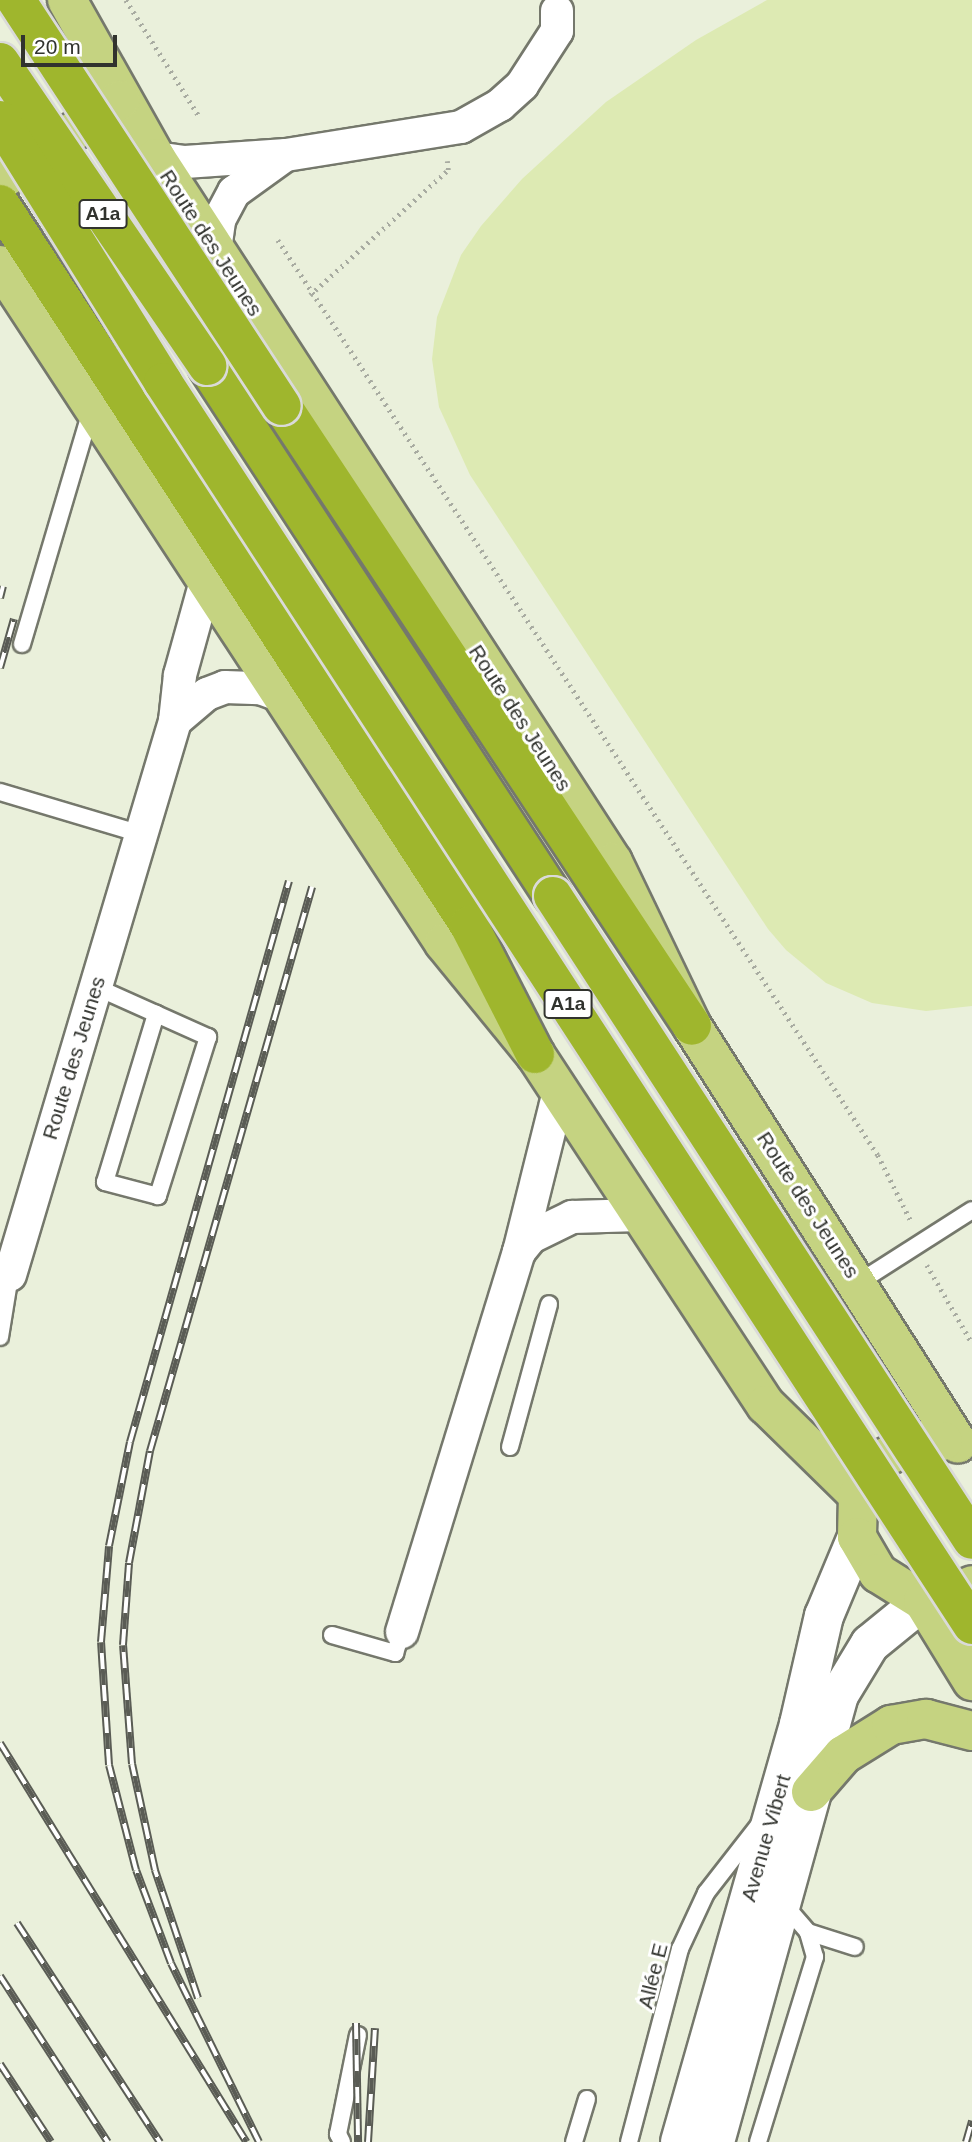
<!DOCTYPE html>
<meta charset="utf-8">
<style>
body{margin:0}
#map{position:relative;width:972px;height:2142px;overflow:hidden;background:#f7fbed;font-family:Helvetica,sans-serif}
div>[style]{position:absolute}
.built>*{inset:0;background:#eaf0db}
.green>*{inset:0;background:#ddeab3}
.path>*{height:4.5px;margin-top:-2.25px;transform-origin:0;background:repeating-linear-gradient(90deg,#a8aba1 0 2px,transparent 0 7px)}
.roads{filter:drop-shadow(2px 0 #75786c) drop-shadow(-2px 0 #75786c) drop-shadow(0 2px #75786c) drop-shadow(0 -2px #75786c)}
.lane>*{height:16px;margin:-8px;padding:0 8px;transform-origin:8px;border-radius:8px;background:#fff}
.street>*{height:32px;margin:-16px;padding:0 16px;transform-origin:16px;border-radius:16px;background:#fff}
.secondary>*{height:38px;margin:-19px;padding:0 19px;transform-origin:19px;border-radius:19px;background:#fff}
.primary>*{height:38px;margin:-19px;padding:0 19px;transform-origin:19px;border-radius:19px;background:#c5d381}
.highway>*{height:38px;margin:-19px;padding:0 19px;transform-origin:19px;border-radius:19px;background:#9fb62d}
.rail>*{height:8px;margin-top:-4px;transform-origin:0;background:repeating-linear-gradient(90deg,#fff 0 16px,#5a5c55 0 32px);box-sizing:border-box;border-block:2px solid #5a5c55}
.bridges{filter:drop-shadow(2px 0 #dadad9) drop-shadow(-2px 0 #dadad9) drop-shadow(0 2px #dadad9) drop-shadow(0 -2px #dadad9)}
.highway-bridge>*{height:38px;margin:-19px;padding:0 19px;transform-origin:19px;border-radius:19px;background:#9fb62d}
span{translate:-50% -50%;white-space:nowrap;text-align:center;line-height:1.15;-webkit-text-stroke:6px #fff;paint-order:stroke}
.shield-label span{padding:2px 5px;background:#fff;border:2px solid;border-radius:5px;-webkit-text-stroke-width:0}
.shield-label{font-size:19px;color:#31332e;font-weight:700}
.street-label{font-size:21px;color:#31332e}
.scale{position:absolute;left:21px;top:35px;width:96px;height:32px;box-sizing:border-box;border:4px solid #31332e;border-top:0;padding-left:9px;font-size:21px;line-height:24px;white-space:nowrap;color:#31332e;-webkit-text-stroke:5px #fff;paint-order:stroke}
</style>
<div id="map">
<div class="built">
<div style="clip-path:polygon(0 0,972px 0,972px 2142px,0 2142px)"></div>
</div>
<div class="green">
<div style="clip-path:polygon(767px 0,972px 0,972px 1006px,926px 1011px,872px 1003px,826px 983px,786px 950px,768px 929px,470px 475px,439px 407px,432px 359px,437px 317px,461px 255px,481px 226px,522px 179px,606px 102px,696px 40px)"></div>
</div>
<div class="path">
<div style="left:126px;top:0;width:137px;rotate:57.8deg"></div>
<div style="left:278px;top:240px;width:1094px;rotate:56.75deg"></div>
<div style="left:878px;top:1155px;width:74px;rotate:63.4deg"></div>
<div style="left:310px;top:295px;width:186px;rotate:-42.2deg"></div>
<div style="left:448px;top:170px;width:9px;rotate:-96deg"></div>
<div style="left:927px;top:1265px;width:90px;rotate:60deg"></div>
</div>
<div class="roads">
<div class="lane">
<div style="left:22px;top:644px;width:243px;rotate:-73.5deg"></div>
<div style="left:0;top:792px;width:147px;rotate:16.6deg"></div>
<div style="left:96px;top:987px;width:123px;rotate:24.1deg"></div>
<div style="left:208px;top:1037px;width:167px;rotate:107.5deg"></div>
<div style="left:158px;top:1196px;width:55px;rotate:-165.2deg"></div>
<div style="left:105px;top:1182px;width:176px;rotate:-73.1deg"></div>
<div style="left:858px;top:1283px;width:135px;rotate:-32.6deg"></div>
<div style="left:0;top:1337px;width:63px;rotate:-80.8deg"></div>
<div style="left:510px;top:1447px;width:148px;rotate:-74.7deg"></div>
<div style="left:332px;top:1635px;width:66px;rotate:15.9deg"></div>
<div style="left:395px;top:1653px;width:22px;rotate:-72deg"></div>
<div style="left:808px;top:1932px;width:49px;rotate:17.7deg"></div>
<div style="left:342px;top:2142px;width:9px;rotate:-117deg"></div>
<div style="left:338px;top:2134px;width:101px;rotate:-78.6deg"></div>
<div style="left:574px;top:2142px;width:45px;rotate:-73.2deg"></div>
<div style="left:629px;top:2142px;width:200px;rotate:-75.2deg"></div>
<div style="left:680px;top:1949px;width:62px;rotate:-65.1deg"></div>
<div style="left:706px;top:1893px;width:86px;rotate:-52.1deg"></div>
<div style="left:758px;top:2142px;width:194px;rotate:-72.9deg"></div>
<div style="left:815px;top:1957px;width:26px;rotate:-106deg"></div>
<div style="left:808px;top:1932px;width:37px;rotate:-131deg"></div>
</div>
<div class="street">
<div style="left:156px;top:158px;width:29px;rotate:8deg"></div>
<div style="left:185px;top:162px;width:101px;rotate:-4deg"></div>
<div style="left:286px;top:155px;width:177px;rotate:-9.1deg"></div>
<div style="left:461px;top:127px;width:45px;rotate:-29.4deg"></div>
<div style="left:500px;top:105px;width:30px;rotate:-42deg"></div>
<div style="left:522px;top:85px;width:64px;rotate:-57.1deg"></div>
<div style="left:557px;top:31px;width:20px;rotate:-90deg"></div>
<div style="left:215px;top:250px;width:30px;rotate:-82deg"></div>
<div style="left:219px;top:220px;width:32px;rotate:-62deg"></div>
<div style="left:234px;top:192px;width:62px;rotate:-35.8deg"></div>
<div style="left:175px;top:721px;width:42px;rotate:-40.2deg"></div>
<div style="left:207px;top:694px;width:19px;rotate:-21deg"></div>
<div style="left:225px;top:687px;width:35px;rotate:2deg"></div>
<div style="left:260px;top:688px;width:23px;rotate:20deg"></div>
<div style="left:519px;top:1252px;width:19px;rotate:-51deg"></div>
<div style="left:531px;top:1237px;width:46px;rotate:-26deg"></div>
<div style="left:572px;top:1217px;width:68px;rotate:-1.7deg"></div>
<div style="left:10px;top:1275px;width:578px;rotate:-73.41deg"></div>
<div style="left:175px;top:721px;width:46px;rotate:-83.8deg"></div>
<div style="left:180px;top:675px;width:98px;rotate:-74.5deg"></div>
<div style="left:402px;top:1632px;width:398px;rotate:-72.9deg"></div>
<div style="left:519px;top:1252px;width:166px;rotate:-76deg"></div>
</div>
<div class="secondary">
<div style="left:680px;top:2142px;width:435px;rotate:-74.1deg"></div>
<div style="left:799px;top:1724px;width:111px;rotate:-77deg"></div>
<div style="left:824px;top:1616px;width:86px;rotate:-67.3deg"></div>
<div style="left:715px;top:2142px;width:464px;rotate:-74.5deg"></div>
<div style="left:839px;top:1695px;width:60px;rotate:-58.7deg"></div>
<div style="left:870px;top:1644px;width:68px;rotate:-39.1deg"></div>
</div>
<div class="primary">
<div style="left:67px;top:0;width:181px;rotate:60.6deg"></div>
<div style="left:156px;top:158px;width:839px;rotate:57.01deg"></div>
<div style="left:613px;top:862px;width:182px;rotate:64.3deg"></div>
<div style="left:692px;top:1026px;width:495px;rotate:57.5deg"></div>
<div style="left:0;top:181px;width:145px;rotate:-34deg"></div>
<div style="left:0;top:265px;width:810px;rotate:56.78deg"></div>
<div style="left:444px;top:943px;width:144px;rotate:50.7deg"></div>
<div style="left:535px;top:1054px;width:420px;rotate:56.7deg"></div>
<div style="left:766px;top:1405px;width:129px;rotate:44.4deg"></div>
<div style="left:943px;top:1441px;width:26px;rotate:180deg"></div>
<div style="left:917px;top:1441px;width:42px;rotate:152.8deg"></div>
<div style="left:880px;top:1460px;width:41px;rotate:122.2deg"></div>
<div style="left:858px;top:1495px;width:42px;rotate:91.4deg"></div>
<div style="left:857px;top:1537px;width:42px;rotate:59.7deg"></div>
<div style="left:878px;top:1573px;width:53px;rotate:31.9deg"></div>
<div style="left:923px;top:1601px;width:16px;rotate:-4deg"></div>
<div style="left:939px;top:1600px;width:36px;rotate:-24deg"></div>
<div style="left:923px;top:1601px;width:94px;rotate:58.5deg"></div>
<div style="left:811px;top:1792px;width:49px;rotate:-49.1deg"></div>
<div style="left:843px;top:1755px;width:57px;rotate:-32deg"></div>
<div style="left:891px;top:1725px;width:36px;rotate:-10deg"></div>
<div style="left:926px;top:1719px;width:48px;rotate:14.6deg"></div>
</div>
<div class="highway">
<div style="left:0;top:204px;width:860px;rotate:56.96deg"></div>
<div style="left:469px;top:925px;width:145px;rotate:62.9deg"></div>
<div style="left:207px;top:366px;width:633px;rotate:56.86deg"></div>
<div style="left:282px;top:406px;width:743px;rotate:56.52deg"></div>
</div>
</div>
<div class="rail">
<div style="left:0;top:598px;width:12px;rotate:-76deg"></div>
<div style="left:0;top:668px;width:51px;rotate:-74.1deg"></div>
<div style="left:0;top:1743px;width:469px;rotate:58.3deg"></div>
<div style="left:17px;top:1923px;width:262px;rotate:56.9deg"></div>
<div style="left:0;top:1976px;width:198px;rotate:57deg"></div>
<div style="left:198px;top:1998px;width:135px;rotate:-108.6deg"></div>
<div style="left:155px;top:1870px;width:108px;rotate:-102.2deg"></div>
<div style="left:132px;top:1764px;width:119px;rotate:-94.3deg"></div>
<div style="left:123px;top:1645px;width:82px;rotate:-85.8deg"></div>
<div style="left:129px;top:1563px;width:114px;rotate:-79.4deg"></div>
<div style="left:150px;top:1451px;width:587px;rotate:-73.97deg"></div>
<div style="left:356px;top:2023px;width:119px;rotate:89deg"></div>
<div style="left:0;top:2064px;width:93px;rotate:56.8deg"></div>
<div style="left:259px;top:2142px;width:199px;rotate:-116.2deg"></div>
<div style="left:171px;top:1963px;width:99px;rotate:-110.6deg"></div>
<div style="left:136px;top:1870px;width:108px;rotate:-104.4deg"></div>
<div style="left:109px;top:1765px;width:123px;rotate:-93.7deg"></div>
<div style="left:101px;top:1642px;width:96px;rotate:-85.2deg"></div>
<div style="left:109px;top:1546px;width:106px;rotate:-78.6deg"></div>
<div style="left:130px;top:1442px;width:583px;rotate:-74.18deg"></div>
<div style="left:368px;top:2142px;width:114px;rotate:-86.5deg"></div>
<div style="left:966px;top:2142px;width:22px;rotate:-74deg"></div>
</div>
<div class="bridges">
<div class="highway-bridge">
<div style="left:16px;top:0;width:485px;rotate:56.8deg"></div>
<div style="left:0;top:62px;width:368px;rotate:55.7deg"></div>
<div style="left:0;top:120px;width:309px;rotate:58.1deg"></div>
<div style="left:163px;top:382px;width:1483px;rotate:56.94deg"></div>
<div style="left:553px;top:896px;width:768px;rotate:56.95deg"></div>
</div>
</div>
<div class="shield-label">
<span style="left:103px;top:214px">A1a</span>
<span style="left:568px;top:1004px">A1a</span>
</div>
<div class="street-label">
<span style="left:211px;top:243px;rotate:57deg">Route des Jeunes</span>
<span style="left:520px;top:718px;rotate:57deg">Route des Jeunes</span>
<span style="left:74px;top:1058px;rotate:-73deg">Route des Jeunes</span>
<span style="left:808px;top:1205px;rotate:57deg">Route des Jeunes</span>
<span style="left:766px;top:1838px;rotate:-74deg">Avenue Vibert</span>
<span style="left:653px;top:1976px;rotate:-76deg">Allée E</span>
</div>
<div class="scale">20 m</div>
</div>
